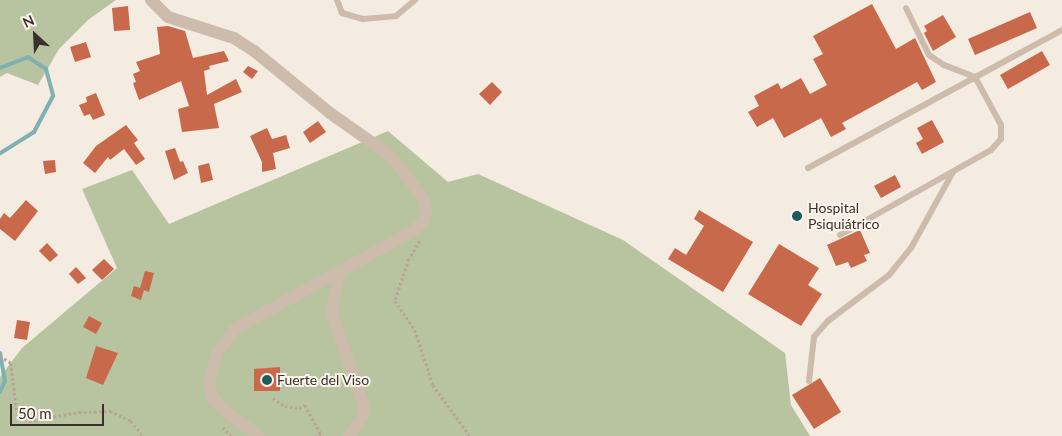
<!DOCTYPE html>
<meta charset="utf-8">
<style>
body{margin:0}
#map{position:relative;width:1062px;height:436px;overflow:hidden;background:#f4ebe1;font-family:Lato,sans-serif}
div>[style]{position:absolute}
.green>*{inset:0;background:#b8c4a0}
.stream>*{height:4px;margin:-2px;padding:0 2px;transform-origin:2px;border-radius:2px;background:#7fb0b2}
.building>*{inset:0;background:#c8694b}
.path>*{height:2.5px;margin-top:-1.25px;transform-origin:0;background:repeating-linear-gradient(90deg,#b9a596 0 2.5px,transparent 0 5px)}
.lane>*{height:6px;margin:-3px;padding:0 3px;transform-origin:3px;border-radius:3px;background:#cdbbac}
.street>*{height:12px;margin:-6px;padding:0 6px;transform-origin:6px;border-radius:6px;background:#cdbbac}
.dots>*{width:14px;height:14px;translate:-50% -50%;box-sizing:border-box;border:2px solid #fbf5ee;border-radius:50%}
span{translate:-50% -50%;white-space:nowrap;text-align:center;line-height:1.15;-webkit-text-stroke:4px #fbf5ee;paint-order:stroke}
.poi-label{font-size:14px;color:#3b302b}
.left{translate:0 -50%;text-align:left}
.north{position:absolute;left:10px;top:10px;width:50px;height:50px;-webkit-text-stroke:4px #fbf5ee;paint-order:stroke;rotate:335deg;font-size:14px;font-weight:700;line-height:20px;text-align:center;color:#3b302b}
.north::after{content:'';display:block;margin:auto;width:18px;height:22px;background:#3b302b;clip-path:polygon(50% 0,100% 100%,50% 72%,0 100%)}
.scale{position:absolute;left:10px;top:404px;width:94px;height:22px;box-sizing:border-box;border:2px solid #3b302b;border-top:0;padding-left:6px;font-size:15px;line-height:18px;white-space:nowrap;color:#3b302b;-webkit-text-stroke:4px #fbf5ee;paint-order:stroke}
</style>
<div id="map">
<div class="green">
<div style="clip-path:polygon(0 0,116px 0,88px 20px,59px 49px,38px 85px,7px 73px,0 77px)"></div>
<div style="clip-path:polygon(388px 131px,448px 182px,478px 174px,623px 240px,785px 353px,791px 405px,810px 436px,0 436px,0 377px,22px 348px,117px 268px,82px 189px,132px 170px,169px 224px)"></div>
</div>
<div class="stream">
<div style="left:0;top:68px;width:30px;rotate:-21deg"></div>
<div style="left:28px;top:57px;width:22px;rotate:34deg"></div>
<div style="left:46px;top:69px;width:28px;rotate:75deg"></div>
<div style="left:53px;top:96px;width:41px;rotate:117.8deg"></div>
<div style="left:34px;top:132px;width:40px;rotate:148deg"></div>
<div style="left:0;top:353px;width:28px;rotate:80deg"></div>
<div style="left:5px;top:381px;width:12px;rotate:114deg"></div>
</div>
<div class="building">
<div style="clip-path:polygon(872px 4px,896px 49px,915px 38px,936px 82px,922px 90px,917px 82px,842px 123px,846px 129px,831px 137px,821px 118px,784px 138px,773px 118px,757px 127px,748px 112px,759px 106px,754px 96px,778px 83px,781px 89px,801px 78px,810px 94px,827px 85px,813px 59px,823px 54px,813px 36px)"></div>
<div style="clip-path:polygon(128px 6px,130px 30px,114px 31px,112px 8px)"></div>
<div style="clip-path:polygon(1030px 12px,1037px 28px,975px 55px,968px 39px)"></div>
<div style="clip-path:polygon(943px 15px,956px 37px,933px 51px,924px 33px,927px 31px,924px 26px)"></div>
<div style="clip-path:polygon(168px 26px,185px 31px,193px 58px,224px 51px,229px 61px,209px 66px,210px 69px,204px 71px,207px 95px,236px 79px,242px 92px,214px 104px,219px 128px,182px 132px,178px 109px,189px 106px,181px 81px,139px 100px,133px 83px,136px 82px,133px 74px,140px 71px,136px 62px,160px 54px,157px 27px)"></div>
<div style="clip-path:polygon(86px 42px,91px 57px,75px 62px,70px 47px)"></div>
<div style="clip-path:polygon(1042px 51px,1050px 65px,1008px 89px,1000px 75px)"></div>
<div style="clip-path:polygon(248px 66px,258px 71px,252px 79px,243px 72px)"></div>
<div style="clip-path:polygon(492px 82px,502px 92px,490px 105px,479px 94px)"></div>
<div style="clip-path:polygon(96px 93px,105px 115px,93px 120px,90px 114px,84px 116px,79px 105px,87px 102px,86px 97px)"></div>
<div style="clip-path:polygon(932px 120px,944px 142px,922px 154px,916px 143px,923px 139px,917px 128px)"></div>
<div style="clip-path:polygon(318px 121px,326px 132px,310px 143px,303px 132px)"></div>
<div style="clip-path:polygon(126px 125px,138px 140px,134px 143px,145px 159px,136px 165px,124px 149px,110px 160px,108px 157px,95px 173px,83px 163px,96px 146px)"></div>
<div style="clip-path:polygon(267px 128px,272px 139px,286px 135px,290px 148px,273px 153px,276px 169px,262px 172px,262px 162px,250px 136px)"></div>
<div style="clip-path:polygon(175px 148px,180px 162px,183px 161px,188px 173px,174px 180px,165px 151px)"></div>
<div style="clip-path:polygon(55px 160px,56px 172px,45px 174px,43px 161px)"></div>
<div style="clip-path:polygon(209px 163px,213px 180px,201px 183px,198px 166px)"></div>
<div style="clip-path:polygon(895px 175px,901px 187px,881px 198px,874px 186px)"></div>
<div style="clip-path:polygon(26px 200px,38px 211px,15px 241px,0 229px,0 219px,4px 213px,10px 218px)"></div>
<div style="clip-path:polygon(699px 210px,753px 242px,723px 292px,668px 259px,675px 248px,686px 255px,704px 226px,694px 219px)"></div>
<div style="clip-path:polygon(860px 230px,870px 253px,864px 255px,867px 261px,851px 268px,848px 262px,836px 266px,827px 245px)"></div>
<div style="clip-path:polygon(47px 243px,58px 255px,50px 262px,39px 251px)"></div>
<div style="clip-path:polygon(779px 244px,819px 268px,808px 285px,822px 294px,801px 326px,748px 294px)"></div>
<div style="clip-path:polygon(104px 259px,114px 269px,102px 280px,92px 270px)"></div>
<div style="clip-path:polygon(76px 267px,86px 278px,78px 284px,69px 274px)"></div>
<div style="clip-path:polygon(145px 271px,154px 273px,149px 292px,144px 290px,141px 300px,131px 296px,134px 286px,140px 288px)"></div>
<div style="clip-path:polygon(89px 316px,102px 323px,96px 334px,83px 327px)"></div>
<div style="clip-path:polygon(17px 320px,30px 322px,27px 340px,14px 338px)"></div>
<div style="clip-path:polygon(96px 346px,118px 353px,103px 385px,86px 378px)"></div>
<div style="clip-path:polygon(280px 367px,280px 391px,254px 391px,254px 369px)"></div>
<div style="clip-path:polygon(820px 378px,841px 412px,814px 429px,792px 395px)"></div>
</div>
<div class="path">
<div style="left:420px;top:241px;width:21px;rotate:121deg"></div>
<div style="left:409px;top:259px;width:44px;rotate:108.4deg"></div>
<div style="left:395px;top:301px;width:35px;rotate:55deg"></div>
<div style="left:415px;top:330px;width:58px;rotate:71.9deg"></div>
<div style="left:433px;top:385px;width:63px;rotate:54deg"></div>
<div style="left:0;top:356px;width:13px;rotate:32deg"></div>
<div style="left:11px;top:363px;width:49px;rotate:83deg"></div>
<div style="left:17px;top:412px;width:15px;rotate:37deg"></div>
<div style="left:29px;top:421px;width:51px;rotate:-10.2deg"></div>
<div style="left:79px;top:412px;width:31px;rotate:-2deg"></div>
<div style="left:110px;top:411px;width:23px;rotate:25deg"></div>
<div style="left:131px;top:421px;width:19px;rotate:51deg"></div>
<div style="left:273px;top:398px;width:14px;rotate:34deg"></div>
<div style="left:285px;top:406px;width:14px;rotate:8deg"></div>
<div style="left:299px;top:408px;width:7px;rotate:-27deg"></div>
<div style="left:305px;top:405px;width:33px;rotate:61deg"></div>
<div style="left:321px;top:434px;width:6px;rotate:162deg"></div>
<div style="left:223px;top:427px;width:12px;rotate:48deg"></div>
</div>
<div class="lane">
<div style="left:337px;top:0;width:14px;rotate:69deg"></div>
<div style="left:342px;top:13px;width:22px;rotate:16deg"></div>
<div style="left:363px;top:19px;width:33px;rotate:-5deg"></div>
<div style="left:396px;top:16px;width:25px;rotate:-40deg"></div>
<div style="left:808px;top:168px;width:289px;rotate:-28.5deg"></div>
<div style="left:840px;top:235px;width:173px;rotate:-29.4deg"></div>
<div style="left:991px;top:150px;width:15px;rotate:-48deg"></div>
<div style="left:1001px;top:139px;width:14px;rotate:-90deg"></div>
<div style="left:1001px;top:125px;width:55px;rotate:-118.4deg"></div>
<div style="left:975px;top:77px;width:33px;rotate:-159deg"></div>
<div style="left:944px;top:65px;width:18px;rotate:-146deg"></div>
<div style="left:929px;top:55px;width:52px;rotate:-116.1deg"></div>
<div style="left:809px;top:381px;width:44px;rotate:-83.5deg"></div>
<div style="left:814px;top:337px;width:21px;rotate:-49deg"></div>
<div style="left:828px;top:321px;width:76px;rotate:-37deg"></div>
<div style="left:889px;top:275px;width:35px;rotate:-51deg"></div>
<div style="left:911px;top:248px;width:87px;rotate:-61.1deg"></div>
</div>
<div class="street">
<div style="left:151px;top:0;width:24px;rotate:45deg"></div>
<div style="left:168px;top:17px;width:69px;rotate:17.7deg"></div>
<div style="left:234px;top:38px;width:24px;rotate:33deg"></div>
<div style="left:254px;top:51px;width:98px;rotate:39.2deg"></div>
<div style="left:330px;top:113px;width:75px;rotate:35.2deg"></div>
<div style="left:391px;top:156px;width:53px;rotate:52.7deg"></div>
<div style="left:423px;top:198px;width:14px;rotate:73deg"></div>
<div style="left:427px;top:211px;width:11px;rotate:112deg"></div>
<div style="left:423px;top:221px;width:14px;rotate:135deg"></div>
<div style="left:413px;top:231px;width:203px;rotate:151.2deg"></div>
<div style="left:235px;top:329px;width:30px;rotate:127deg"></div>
<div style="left:217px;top:353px;width:29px;rotate:106deg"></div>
<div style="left:209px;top:381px;width:15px;rotate:79deg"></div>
<div style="left:212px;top:396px;width:18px;rotate:52deg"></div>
<div style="left:223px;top:410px;width:44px;rotate:35.8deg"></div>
<div style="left:340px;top:272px;width:40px;rotate:103deg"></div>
<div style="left:331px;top:311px;width:97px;rotate:70.8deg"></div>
<div style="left:363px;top:403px;width:12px;rotate:85deg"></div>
<div style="left:364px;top:415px;width:26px;rotate:126deg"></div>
</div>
<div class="dots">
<div style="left:797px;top:216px;background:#1f5a5e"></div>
<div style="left:267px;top:380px;background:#1f5a5e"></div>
</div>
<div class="poi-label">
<span class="left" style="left:808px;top:216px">Hospital<br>Psiquiátrico</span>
<span class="left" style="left:277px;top:380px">Fuerte del Viso</span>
</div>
<div class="north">N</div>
<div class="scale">50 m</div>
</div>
